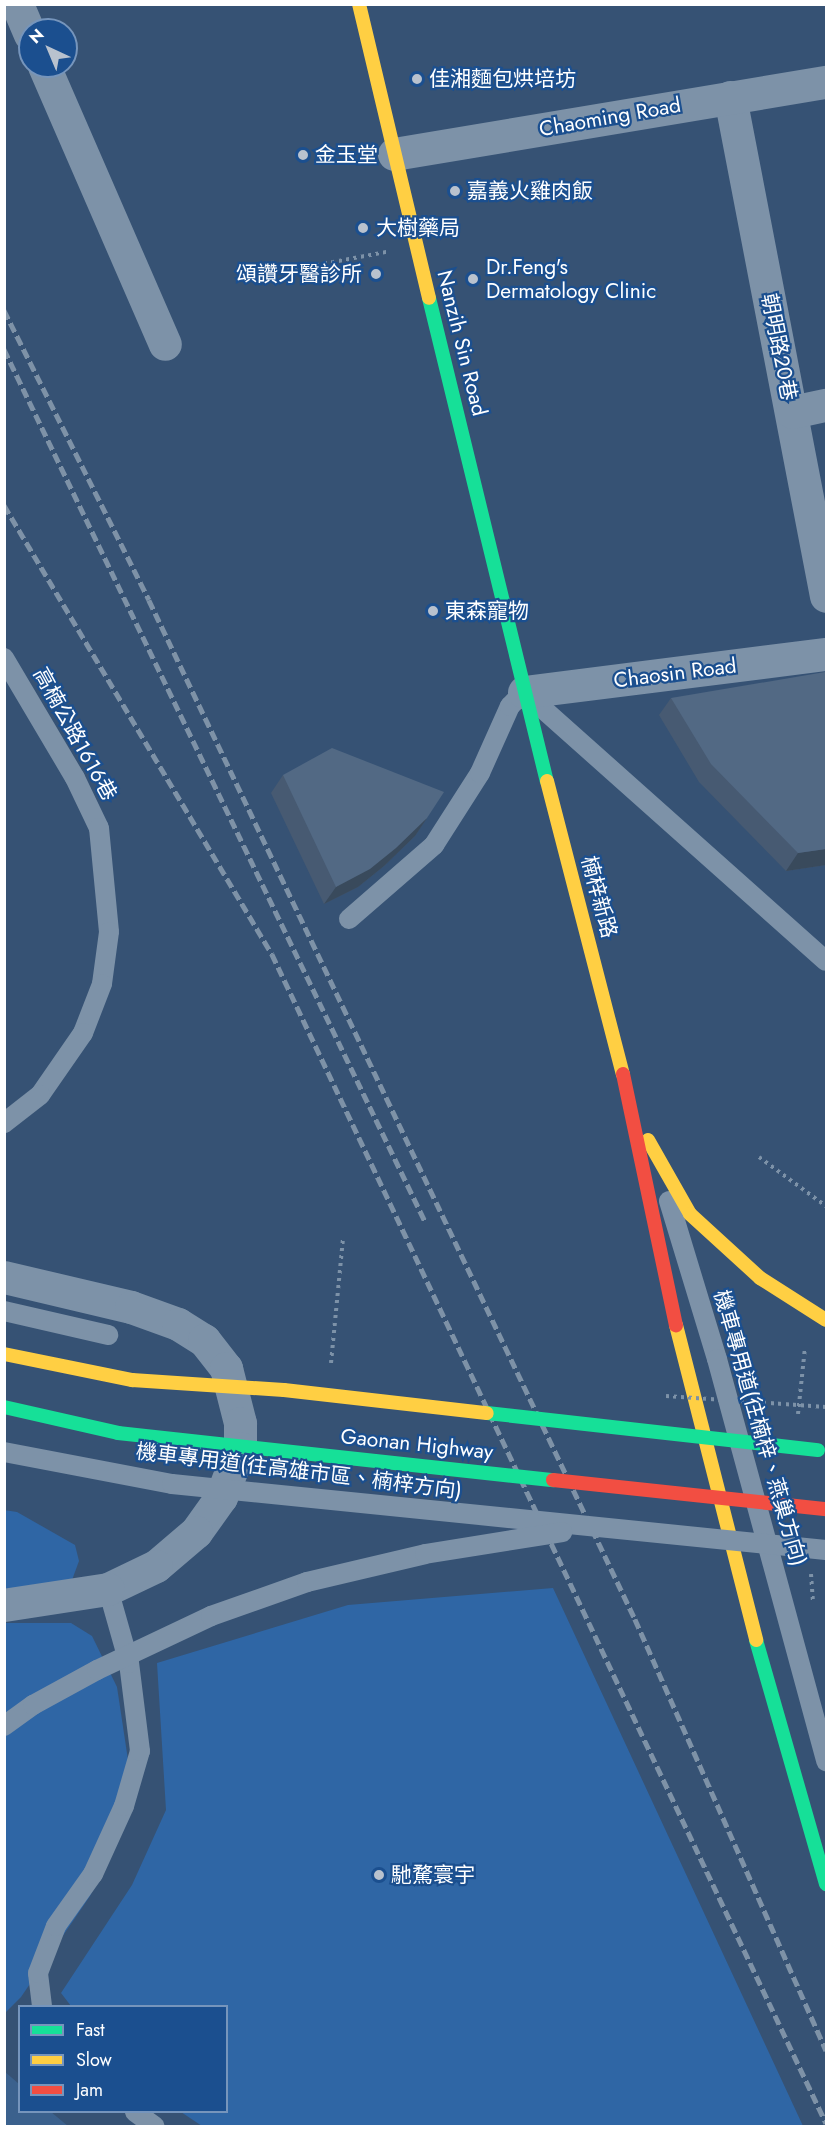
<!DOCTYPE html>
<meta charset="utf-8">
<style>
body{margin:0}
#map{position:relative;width:831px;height:2131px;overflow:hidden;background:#365274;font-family:Jost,"Noto Sans TC",sans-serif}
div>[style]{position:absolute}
.green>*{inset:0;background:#2f66a5}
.water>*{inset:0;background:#3b618d}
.path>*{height:4px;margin-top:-2px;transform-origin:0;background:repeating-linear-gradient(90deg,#7d92a8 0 3px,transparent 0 7.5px)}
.lane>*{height:20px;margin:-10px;padding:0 10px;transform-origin:10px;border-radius:10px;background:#7d92a8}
.street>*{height:33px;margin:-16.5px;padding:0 16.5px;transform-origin:16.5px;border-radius:16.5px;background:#7d92a8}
.fast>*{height:14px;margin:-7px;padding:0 7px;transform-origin:7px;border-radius:7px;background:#16e098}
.slow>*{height:14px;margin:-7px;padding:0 7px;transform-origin:7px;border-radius:7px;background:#ffcf43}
.jam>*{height:14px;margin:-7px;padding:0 7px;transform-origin:7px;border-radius:7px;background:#f24e42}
.rail>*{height:4.5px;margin-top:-2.25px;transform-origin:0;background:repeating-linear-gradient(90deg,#7e92a7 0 10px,transparent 0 14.5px)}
.path-bridge>*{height:4px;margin-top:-2px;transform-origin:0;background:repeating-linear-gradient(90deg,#7d92a8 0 3px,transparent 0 7.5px)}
.lane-bridge>*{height:20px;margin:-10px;padding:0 10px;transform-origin:10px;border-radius:10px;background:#7d92a8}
.fast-bridge>*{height:14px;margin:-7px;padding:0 7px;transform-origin:7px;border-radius:7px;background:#16e098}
.slow-bridge>*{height:14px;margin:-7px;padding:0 7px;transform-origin:7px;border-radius:7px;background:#ffcf43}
.jam-bridge>*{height:14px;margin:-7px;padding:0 7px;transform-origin:7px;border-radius:7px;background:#f24e42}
.wall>*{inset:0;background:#475a72}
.shaded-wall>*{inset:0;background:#394a5c}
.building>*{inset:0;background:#526984}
.dots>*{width:16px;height:16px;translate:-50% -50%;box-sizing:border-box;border:3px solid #1b4f8f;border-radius:50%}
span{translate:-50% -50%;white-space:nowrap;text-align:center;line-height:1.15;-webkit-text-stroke:4.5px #1b4f8f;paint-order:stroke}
.poi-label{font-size:21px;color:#fff}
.left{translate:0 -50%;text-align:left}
.right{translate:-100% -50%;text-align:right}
.street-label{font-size:21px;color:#fff}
.frame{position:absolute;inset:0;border:6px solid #fff;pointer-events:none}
.legend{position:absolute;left:18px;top:2005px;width:210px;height:108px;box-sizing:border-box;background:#1b4f8f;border:2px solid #7695bc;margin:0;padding:8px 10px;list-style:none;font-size:18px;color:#fff}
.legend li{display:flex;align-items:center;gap:12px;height:30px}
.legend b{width:30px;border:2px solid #7695bc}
.north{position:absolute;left:18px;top:18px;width:60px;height:60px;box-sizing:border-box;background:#1b4f8f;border:2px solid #7695bc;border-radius:50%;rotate:316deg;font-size:16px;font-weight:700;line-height:24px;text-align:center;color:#fff}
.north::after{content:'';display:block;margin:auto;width:21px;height:27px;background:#b9c2ce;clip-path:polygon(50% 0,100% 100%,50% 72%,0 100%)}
</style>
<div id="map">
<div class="green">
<div style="clip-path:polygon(4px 1510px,17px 1512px,75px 1545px,79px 1561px,72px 1580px,5px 1591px)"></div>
<div style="clip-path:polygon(553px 1588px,803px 2126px,202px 2126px,181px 2112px,226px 2112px,226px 2006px,71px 2006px,61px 1993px,132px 1885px,166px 1810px,157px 1663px,348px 1605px)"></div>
<div style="clip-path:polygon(5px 1623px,71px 1623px,92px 1636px,117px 1687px,128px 1760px,123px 1829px,90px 1896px,21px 1997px,5px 2013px)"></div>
</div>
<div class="water">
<div style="clip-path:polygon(4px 2071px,19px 2084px,20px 2112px,51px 2112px,68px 2126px,5px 2126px)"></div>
</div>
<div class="path">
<div style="left:243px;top:279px;width:146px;rotate:-10.7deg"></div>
<div style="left:759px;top:1157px;width:83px;rotate:36.2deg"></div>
<div style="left:331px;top:1363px;width:125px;rotate:-84.5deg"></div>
<div style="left:798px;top:1414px;width:67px;rotate:-84deg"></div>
<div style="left:811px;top:1574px;width:28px;rotate:86deg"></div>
</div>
<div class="lane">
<div style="left:4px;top:658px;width:139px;rotate:59.4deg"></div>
<div style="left:75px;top:778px;width:55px;rotate:64.4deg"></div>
<div style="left:99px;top:828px;width:104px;rotate:84.5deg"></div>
<div style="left:109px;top:932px;width:52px;rotate:97.7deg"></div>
<div style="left:102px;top:984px;width:53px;rotate:111.2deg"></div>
<div style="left:83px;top:1033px;width:75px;rotate:124.7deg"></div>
<div style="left:40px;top:1095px;width:46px;rotate:142.1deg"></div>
<div style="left:349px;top:919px;width:113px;rotate:-41deg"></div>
<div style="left:434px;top:845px;width:85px;rotate:-57.4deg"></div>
<div style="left:480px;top:773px;width:73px;rotate:-65.9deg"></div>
<div style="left:510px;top:706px;width:20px;rotate:-45deg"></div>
<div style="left:524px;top:692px;width:404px;rotate:41.7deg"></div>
<div style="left:669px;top:1201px;width:165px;rotate:73.1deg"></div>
<div style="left:717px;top:1359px;width:417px;rotate:74.8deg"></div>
<div style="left:4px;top:1311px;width:107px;rotate:13deg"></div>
<div style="left:42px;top:2006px;width:33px;rotate:-97deg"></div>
<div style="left:38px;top:1973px;width:50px;rotate:-69deg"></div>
<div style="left:56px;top:1926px;width:64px;rotate:-54.6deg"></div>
<div style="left:93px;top:1874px;width:75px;rotate:-65.5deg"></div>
<div style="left:124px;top:1806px;width:57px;rotate:-73.8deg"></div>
<div style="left:140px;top:1751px;width:89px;rotate:-97.1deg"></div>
<div style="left:129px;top:1663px;width:77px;rotate:-105.8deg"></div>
<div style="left:135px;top:2112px;width:24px;rotate:36deg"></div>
</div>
<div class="street">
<div style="left:17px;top:4px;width:33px;rotate:67deg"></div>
<div style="left:44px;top:66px;width:303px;rotate:66.5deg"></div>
<div style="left:730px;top:97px;width:508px;rotate:79.11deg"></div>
<div style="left:394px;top:154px;width:438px;rotate:-9.5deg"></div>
<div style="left:792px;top:412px;width:35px;rotate:-12deg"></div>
<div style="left:524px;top:692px;width:304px;rotate:-7.2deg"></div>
<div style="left:4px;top:1277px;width:130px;rotate:13.3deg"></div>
<div style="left:131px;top:1307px;width:50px;rotate:19.9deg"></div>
<div style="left:178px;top:1324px;width:31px;rotate:32deg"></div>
<div style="left:204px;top:1340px;width:36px;rotate:52deg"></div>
<div style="left:226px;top:1368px;width:57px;rotate:75.7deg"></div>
<div style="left:240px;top:1423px;width:25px;rotate:90deg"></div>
<div style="left:240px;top:1448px;width:53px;rotate:111.2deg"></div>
<div style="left:221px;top:1497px;width:43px;rotate:125.5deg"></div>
<div style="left:196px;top:1532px;width:52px;rotate:139.6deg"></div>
<div style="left:156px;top:1566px;width:53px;rotate:154.4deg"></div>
<div style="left:108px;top:1589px;width:105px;rotate:171.3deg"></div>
</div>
<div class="fast">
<div style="left:429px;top:298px;width:497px;rotate:76.3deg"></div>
<div style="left:756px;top:1640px;width:254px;rotate:74deg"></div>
</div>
<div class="slow">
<div style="left:359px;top:4px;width:302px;rotate:76.6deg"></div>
<div style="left:547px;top:781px;width:303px;rotate:75.5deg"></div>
<div style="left:648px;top:1140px;width:85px;rotate:60.4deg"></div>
<div style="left:690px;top:1214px;width:95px;rotate:42.4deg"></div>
<div style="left:760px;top:1278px;width:78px;rotate:32.5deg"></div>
<div style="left:676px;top:1325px;width:325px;rotate:75.7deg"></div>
</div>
<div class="jam">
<div style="left:623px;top:1074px;width:257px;rotate:78.1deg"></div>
</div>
<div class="rail">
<div style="left:4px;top:310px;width:324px;rotate:63.4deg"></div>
<div style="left:149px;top:600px;width:1129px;rotate:64.5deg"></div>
<div style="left:635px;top:1619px;width:472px;rotate:66.1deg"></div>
<div style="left:4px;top:349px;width:968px;rotate:64.23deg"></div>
<div style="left:4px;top:505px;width:523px;rotate:59.17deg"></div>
<div style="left:272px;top:954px;width:1294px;rotate:64.64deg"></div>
</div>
<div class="path-bridge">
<div style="left:666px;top:1396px;width:160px;rotate:3.9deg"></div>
</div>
<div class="lane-bridge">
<div style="left:4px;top:1452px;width:171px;rotate:10.8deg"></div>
<div style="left:172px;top:1484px;width:657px;rotate:5.76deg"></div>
<div style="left:4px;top:1726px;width:36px;rotate:-36deg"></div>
<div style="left:33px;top:1705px;width:73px;rotate:-28.7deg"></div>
<div style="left:97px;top:1670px;width:126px;rotate:-25.3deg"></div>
<div style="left:211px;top:1616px;width:102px;rotate:-19.5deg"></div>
<div style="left:307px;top:1582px;width:121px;rotate:-13.3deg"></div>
<div style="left:425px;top:1554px;width:139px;rotate:-9.1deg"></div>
</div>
<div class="fast-bridge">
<div style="left:4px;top:1407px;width:117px;rotate:12.8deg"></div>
<div style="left:118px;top:1433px;width:438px;rotate:6.2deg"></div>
<div style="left:487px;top:1413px;width:333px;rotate:6.4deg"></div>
</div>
<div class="slow-bridge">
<div style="left:4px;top:1354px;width:131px;rotate:11.5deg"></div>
<div style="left:132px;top:1380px;width:152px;rotate:3.8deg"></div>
<div style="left:284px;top:1390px;width:204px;rotate:6.5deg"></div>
</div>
<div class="jam-bridge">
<div style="left:553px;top:1480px;width:275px;rotate:6.1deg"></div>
</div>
<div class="wall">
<div style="clip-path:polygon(826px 687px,826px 865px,786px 871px,699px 782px,659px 715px,671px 698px)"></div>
<div style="clip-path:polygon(283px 775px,427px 818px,415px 836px,384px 866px,358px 887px,324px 904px,271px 793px)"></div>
</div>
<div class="shaded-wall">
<div style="clip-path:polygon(427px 818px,415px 836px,384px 866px,358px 887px,324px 904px,336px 887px)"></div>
<div style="clip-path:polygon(826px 849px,826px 865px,786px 871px,798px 853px)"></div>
</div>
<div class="building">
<div style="clip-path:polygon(825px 672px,826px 687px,826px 849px,798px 853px,711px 764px,671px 698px)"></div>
<div style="clip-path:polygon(332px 748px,444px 792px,427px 818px,396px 848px,370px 869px,336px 887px,283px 775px)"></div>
</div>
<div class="dots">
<div style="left:417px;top:79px;background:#b9c2ce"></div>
<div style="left:303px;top:155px;background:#b9c2ce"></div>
<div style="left:455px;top:191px;background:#b9c2ce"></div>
<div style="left:363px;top:228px;background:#b9c2ce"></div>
<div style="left:376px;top:274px;background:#b9c2ce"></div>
<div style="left:473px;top:279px;background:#b9c2ce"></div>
<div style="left:433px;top:611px;background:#b9c2ce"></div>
<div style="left:379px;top:1875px;background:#b9c2ce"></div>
</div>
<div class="poi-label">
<span class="left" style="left:429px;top:79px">佳湘麵包烘培坊</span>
<span class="left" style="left:315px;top:155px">金玉堂</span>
<span class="left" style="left:467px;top:191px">嘉義火雞肉飯</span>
<span class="left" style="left:376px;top:228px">大樹藥局</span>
<span class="left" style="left:486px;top:279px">Dr.Feng's<br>Dermatology Clinic</span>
<span class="right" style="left:362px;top:274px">頌讚牙醫診所</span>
<span class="left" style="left:445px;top:611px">東森寵物</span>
<span class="left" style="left:391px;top:1875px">馳騖寰宇</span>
</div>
<div class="street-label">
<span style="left:610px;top:117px;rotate:-10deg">Chaoming Road</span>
<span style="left:462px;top:343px;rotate:76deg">Nanzih Sin Road</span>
<span style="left:779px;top:347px;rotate:79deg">朝明路20巷</span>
<span style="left:675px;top:673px;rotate:-7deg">Chaosin Road</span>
<span style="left:75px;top:734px;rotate:61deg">高楠公路1616巷</span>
<span style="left:599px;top:897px;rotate:75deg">楠梓新路</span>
<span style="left:760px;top:1428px;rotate:74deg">機車專用道(往楠梓、燕巢方向)</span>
<span style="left:417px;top:1444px;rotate:6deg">Gaonan Highway</span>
<span style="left:299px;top:1471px;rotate:7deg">機車專用道(往高雄市區、楠梓方向)</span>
</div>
<div class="frame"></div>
<ul class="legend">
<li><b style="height:8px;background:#16e098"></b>Fast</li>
<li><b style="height:8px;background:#ffcf43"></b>Slow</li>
<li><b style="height:8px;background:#f24e42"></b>Jam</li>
</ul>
<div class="north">N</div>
</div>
